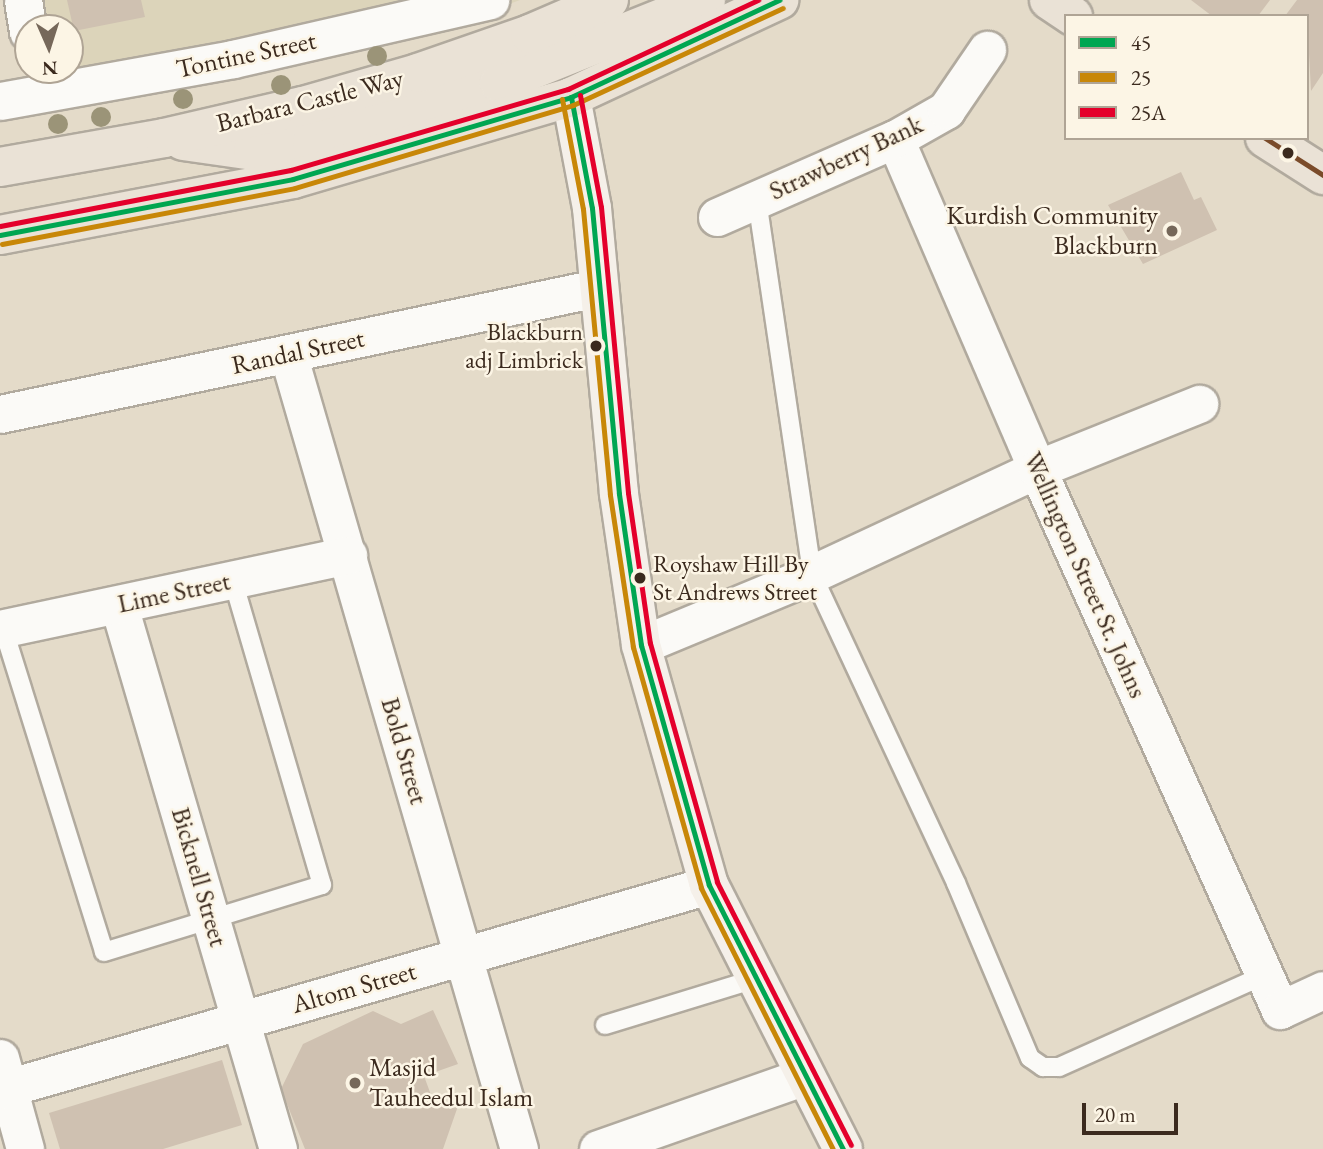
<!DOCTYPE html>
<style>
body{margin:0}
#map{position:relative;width:1323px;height:1149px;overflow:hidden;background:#e4dbc9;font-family:"EB Garamond",serif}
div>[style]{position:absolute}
.built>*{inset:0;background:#dcd4ba}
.building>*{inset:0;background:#cfc1b1}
.roads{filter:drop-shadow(2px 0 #b1aa9e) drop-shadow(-2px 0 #b1aa9e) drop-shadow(0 2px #b1aa9e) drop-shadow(0 -2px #b1aa9e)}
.service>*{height:18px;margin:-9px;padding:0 9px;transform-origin:9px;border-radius:9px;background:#fbfaf7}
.minor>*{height:37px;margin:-18.5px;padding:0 18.5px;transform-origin:18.5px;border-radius:18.5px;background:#fbfaf7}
.secondary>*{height:38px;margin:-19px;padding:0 19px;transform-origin:19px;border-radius:19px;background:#f5f0e9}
.trunk>*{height:38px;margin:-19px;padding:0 19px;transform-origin:19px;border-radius:19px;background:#eae2d6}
.bus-1>*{height:5px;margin:-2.5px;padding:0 2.5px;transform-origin:2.5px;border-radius:2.5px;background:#00a651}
.bus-2>*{height:5px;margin:-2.5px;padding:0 2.5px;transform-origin:2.5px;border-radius:2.5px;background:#c88708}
.bus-3>*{height:5px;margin:-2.5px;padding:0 2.5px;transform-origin:2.5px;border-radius:2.5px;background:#e4002b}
.bus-4>*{height:5px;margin:-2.5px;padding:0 2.5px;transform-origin:2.5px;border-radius:2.5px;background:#7a4b2a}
.trees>*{width:20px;height:20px;margin:-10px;border-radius:50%;background:#9b9478}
.dots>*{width:19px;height:19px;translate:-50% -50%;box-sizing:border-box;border:4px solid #fcf5e5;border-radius:50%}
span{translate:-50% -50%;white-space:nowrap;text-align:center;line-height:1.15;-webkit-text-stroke:5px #fcf5e5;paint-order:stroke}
.bus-label{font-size:24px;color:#3b2a1e}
.right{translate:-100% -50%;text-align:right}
.left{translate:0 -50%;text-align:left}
.street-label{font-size:26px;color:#3b2a1e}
.poi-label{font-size:26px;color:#3b2a1e}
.legend{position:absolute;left:1064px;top:14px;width:245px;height:126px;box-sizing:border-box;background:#fcf5e5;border:2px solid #afa495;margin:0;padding:9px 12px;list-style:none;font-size:21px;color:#3b2a1e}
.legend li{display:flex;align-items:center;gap:14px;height:35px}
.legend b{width:35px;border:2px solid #afa495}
.north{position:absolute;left:14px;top:14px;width:70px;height:70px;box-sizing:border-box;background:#fcf5e5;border:2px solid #afa495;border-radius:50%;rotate:177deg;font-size:19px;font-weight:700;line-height:28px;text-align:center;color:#3b2a1e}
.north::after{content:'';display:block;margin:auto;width:24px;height:32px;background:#76685a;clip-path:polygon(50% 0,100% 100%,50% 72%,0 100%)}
.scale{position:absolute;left:1082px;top:1103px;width:96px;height:32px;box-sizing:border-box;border:4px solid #3b2a1e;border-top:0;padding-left:9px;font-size:21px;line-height:24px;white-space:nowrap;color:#3b2a1e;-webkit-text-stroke:5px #fcf5e5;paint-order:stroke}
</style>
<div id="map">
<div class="built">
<div style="clip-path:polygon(35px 0,520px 0,454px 25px,54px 103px,48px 70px,70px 70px,70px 28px,40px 28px)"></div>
</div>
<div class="building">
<div style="clip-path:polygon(67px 0,141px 0,145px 17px,74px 31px)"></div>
<div style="clip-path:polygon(1191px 0,1270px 0,1258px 16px,1212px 16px)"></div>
<div style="clip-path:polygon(1297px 0,1323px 0,1323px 73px,1311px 91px,1307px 16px,1285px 16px)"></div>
<div style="clip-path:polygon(1181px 172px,1194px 200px,1201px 197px,1217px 230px,1143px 264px,1108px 205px)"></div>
<div style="clip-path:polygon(433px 1010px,458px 1064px,424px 1076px,434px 1103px,458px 1106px,443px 1149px,305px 1149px,281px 1089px,303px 1044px,373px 1011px,401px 1024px)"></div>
<div style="clip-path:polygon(222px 1060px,242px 1125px,163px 1149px,60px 1149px,49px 1113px)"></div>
</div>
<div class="roads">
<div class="service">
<div style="left:757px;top:200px;width:378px;rotate:81.6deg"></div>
<div style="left:812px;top:574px;width:341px;rotate:65deg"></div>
<div style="left:956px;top:883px;width:190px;rotate:67.1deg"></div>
<div style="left:1030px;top:1058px;width:16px;rotate:35deg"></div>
<div style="left:1043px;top:1067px;width:16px"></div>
<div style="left:1059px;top:1067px;width:226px;rotate:-24.1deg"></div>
<div style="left:2px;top:624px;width:343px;rotate:72.7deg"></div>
<div style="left:104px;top:952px;width:228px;rotate:-17.1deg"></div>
<div style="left:322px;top:885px;width:318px;rotate:-106.3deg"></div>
<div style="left:605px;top:1025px;width:157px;rotate:-17deg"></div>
</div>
<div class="minor">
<div style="left:23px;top:0;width:32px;rotate:81deg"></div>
<div style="left:0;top:101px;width:237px;rotate:-10.2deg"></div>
<div style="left:233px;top:59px;width:264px;rotate:-12.9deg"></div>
<div style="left:895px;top:139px;width:359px;rotate:66.7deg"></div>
<div style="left:1037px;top:469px;width:593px;rotate:65.81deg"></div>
<div style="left:1280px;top:1010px;width:47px;rotate:-24.9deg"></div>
<div style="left:717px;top:217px;width:194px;rotate:-23.7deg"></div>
<div style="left:895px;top:139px;width:59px;rotate:-29.6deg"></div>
<div style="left:946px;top:110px;width:73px;rotate:-55.7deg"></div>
<div style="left:288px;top:354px;width:828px;rotate:73.8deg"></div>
<div style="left:0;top:414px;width:610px;rotate:-11.92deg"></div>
<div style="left:119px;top:606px;width:566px;rotate:73.68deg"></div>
<div style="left:0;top:629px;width:356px;rotate:-12deg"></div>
<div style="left:641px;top:645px;width:185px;rotate:-22.5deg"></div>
<div style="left:812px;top:574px;width:248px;rotate:-25deg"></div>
<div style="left:1037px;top:469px;width:175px;rotate:-21.9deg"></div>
<div style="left:0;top:1058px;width:94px;rotate:74.6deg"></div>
<div style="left:0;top:1090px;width:738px;rotate:-16.13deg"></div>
<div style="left:598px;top:1149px;width:219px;rotate:-19.4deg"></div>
</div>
<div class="secondary">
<div style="left:571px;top:97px;width:113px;rotate:79.3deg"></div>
<div style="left:592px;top:208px;width:287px;rotate:84.6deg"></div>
<div style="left:619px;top:494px;width:153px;rotate:81.7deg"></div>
<div style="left:641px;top:645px;width:249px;rotate:74.2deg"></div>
<div style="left:709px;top:885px;width:296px;rotate:63.1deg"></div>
</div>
<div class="trunk">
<div style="left:1049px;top:0;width:29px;rotate:34deg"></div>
<div style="left:1265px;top:138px;width:69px;rotate:32.5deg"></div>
<div style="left:183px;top:141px;width:71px;rotate:8.1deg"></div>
<div style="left:253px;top:151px;width:60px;rotate:-8.7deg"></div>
<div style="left:312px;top:142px;width:196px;rotate:-17.5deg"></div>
<div style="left:499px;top:83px;width:223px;rotate:-21.8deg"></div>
<div style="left:0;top:167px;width:167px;rotate:-10deg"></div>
<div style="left:164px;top:138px;width:143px;rotate:-13deg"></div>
<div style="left:303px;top:106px;width:120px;rotate:-16deg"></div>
<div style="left:418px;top:73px;width:119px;rotate:-19.2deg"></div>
<div style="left:530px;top:34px;width:86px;rotate:-23.3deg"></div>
<div style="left:0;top:235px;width:298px;rotate:-10.8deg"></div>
<div style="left:293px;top:179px;width:290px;rotate:-16.4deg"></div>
<div style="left:571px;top:97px;width:230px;rotate:-25deg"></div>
</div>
</div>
<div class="bus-1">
<div style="left:571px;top:97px;width:113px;rotate:79.3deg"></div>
<div style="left:592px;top:208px;width:287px;rotate:84.6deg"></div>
<div style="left:619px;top:494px;width:153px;rotate:81.7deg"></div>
<div style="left:641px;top:645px;width:249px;rotate:74.2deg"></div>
<div style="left:709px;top:885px;width:296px;rotate:63.1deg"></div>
<div style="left:0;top:235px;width:298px;rotate:-10.8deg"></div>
<div style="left:293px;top:179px;width:290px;rotate:-16.4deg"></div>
<div style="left:571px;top:97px;width:230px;rotate:-25deg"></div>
</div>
<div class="bus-2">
<div style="left:562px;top:99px;width:112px;rotate:79.2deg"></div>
<div style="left:583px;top:209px;width:287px;rotate:84.6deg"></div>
<div style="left:610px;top:495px;width:154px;rotate:81.4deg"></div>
<div style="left:633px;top:647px;width:250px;rotate:74.2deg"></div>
<div style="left:701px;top:888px;width:292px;rotate:63.2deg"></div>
<div style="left:2px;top:244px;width:298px;rotate:-10.8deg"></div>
<div style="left:295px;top:188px;width:290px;rotate:-16.6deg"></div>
<div style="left:573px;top:105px;width:231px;rotate:-24.8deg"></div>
</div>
<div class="bus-3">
<div style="left:580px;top:95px;width:114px;rotate:79.4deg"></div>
<div style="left:601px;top:207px;width:287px;rotate:84.6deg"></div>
<div style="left:628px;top:493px;width:152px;rotate:81.7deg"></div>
<div style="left:650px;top:643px;width:248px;rotate:74.3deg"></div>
<div style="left:717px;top:882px;width:295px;rotate:63deg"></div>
<div style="left:0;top:226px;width:296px;rotate:-10.9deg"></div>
<div style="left:291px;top:170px;width:289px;rotate:-16.3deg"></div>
<div style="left:568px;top:89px;width:210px;rotate:-25.1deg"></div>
</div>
<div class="bus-4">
<div style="left:1265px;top:138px;width:69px;rotate:32.5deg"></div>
</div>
<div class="trees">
<div style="left:377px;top:56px"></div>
<div style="left:281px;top:85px"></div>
<div style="left:183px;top:99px"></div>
<div style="left:101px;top:117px"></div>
<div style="left:58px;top:124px"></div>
</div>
<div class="dots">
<div style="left:1288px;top:153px;background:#3b2a1e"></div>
<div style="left:1172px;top:231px;background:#76685a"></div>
<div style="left:596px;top:346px;background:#3b2a1e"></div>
<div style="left:640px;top:578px;background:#3b2a1e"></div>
<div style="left:355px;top:1083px;background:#76685a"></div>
</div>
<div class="bus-label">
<span class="right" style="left:583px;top:346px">Blackburn<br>adj Limbrick</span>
<span class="left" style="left:653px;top:578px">Royshaw Hill By<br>St Andrews Street</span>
</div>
<div class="street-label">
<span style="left:246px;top:55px;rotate:-12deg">Tontine Street</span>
<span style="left:310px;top:101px;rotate:-14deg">Barbara Castle Way</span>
<span style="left:846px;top:158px;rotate:-25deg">Strawberry Bank</span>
<span style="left:298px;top:352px;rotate:-12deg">Randal Street</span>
<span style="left:1085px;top:575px;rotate:66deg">Wellington Street St. Johns</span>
<span style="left:174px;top:593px;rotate:-12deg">Lime Street</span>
<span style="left:404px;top:751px;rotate:74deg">Bold Street</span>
<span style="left:199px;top:877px;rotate:74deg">Bicknell Street</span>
<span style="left:354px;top:988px;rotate:-16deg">Altom Street</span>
</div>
<div class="poi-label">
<span class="right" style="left:1158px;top:231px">Kurdish Community<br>Blackburn</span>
<span class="left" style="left:369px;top:1083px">Masjid<br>Tauheedul Islam</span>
</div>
<ul class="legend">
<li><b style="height:9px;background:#00a651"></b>45</li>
<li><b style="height:9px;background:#c88708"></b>25</li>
<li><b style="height:9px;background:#e4002b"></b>25A</li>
</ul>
<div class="north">N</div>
<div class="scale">20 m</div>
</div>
